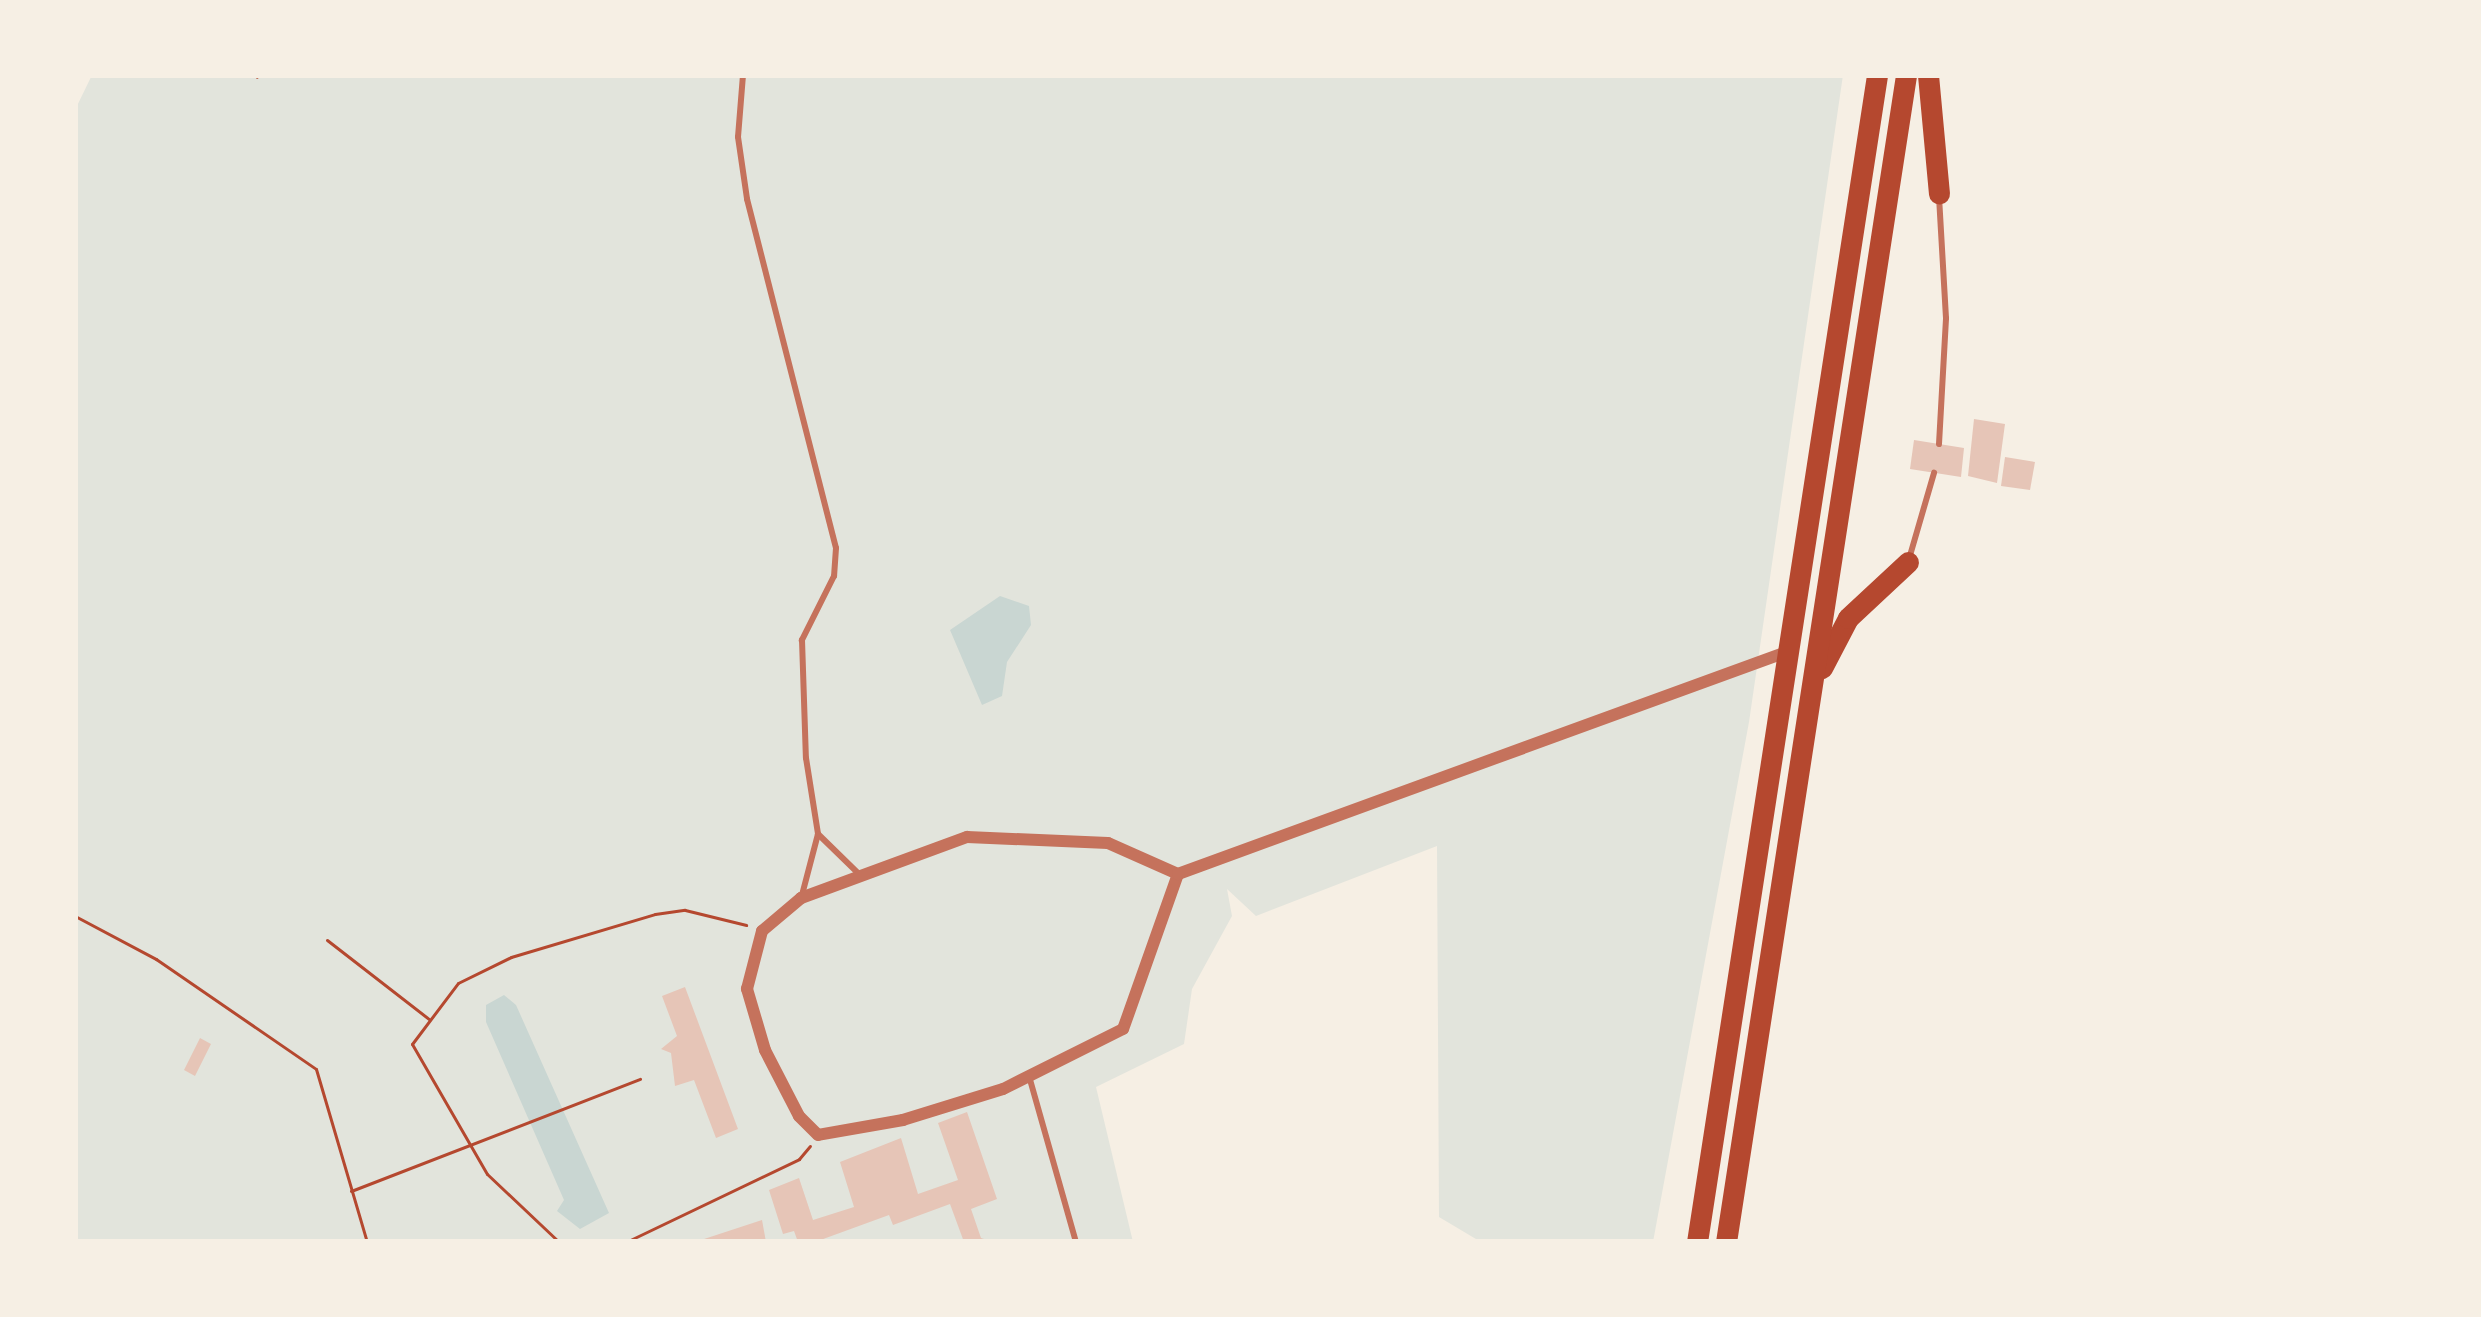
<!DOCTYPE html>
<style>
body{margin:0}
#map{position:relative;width:2481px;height:1317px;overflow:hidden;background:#f6efe4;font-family:Figtree,sans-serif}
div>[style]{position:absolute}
.green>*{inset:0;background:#e2e4dc}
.water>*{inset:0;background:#c9d6d2}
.building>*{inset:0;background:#e6c5b7}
.path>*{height:3px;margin:-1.5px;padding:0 1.5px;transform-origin:1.5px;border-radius:1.5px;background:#b5482f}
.service>*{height:6px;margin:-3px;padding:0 3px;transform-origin:3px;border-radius:3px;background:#c5725c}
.minor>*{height:12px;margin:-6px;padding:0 6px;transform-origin:6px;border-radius:6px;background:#c5725c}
.trunk>*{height:21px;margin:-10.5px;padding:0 10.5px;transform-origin:10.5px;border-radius:10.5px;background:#b5482f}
span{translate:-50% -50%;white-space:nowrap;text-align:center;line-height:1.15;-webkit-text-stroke:10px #f6efe4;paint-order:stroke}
.frame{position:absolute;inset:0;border:78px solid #f6efe4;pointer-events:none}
</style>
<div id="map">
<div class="green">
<div style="clip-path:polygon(92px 75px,1843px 75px,1749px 722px,1653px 1242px,1481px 1242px,1439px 1217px,1437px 846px,1256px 916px,1227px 889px,1232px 916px,1192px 989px,1184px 1044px,1096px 1087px,1133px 1242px,75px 1242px,75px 110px)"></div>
</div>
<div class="water">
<div style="clip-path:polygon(1000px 596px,1029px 606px,1031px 625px,1007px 662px,1002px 696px,982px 705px,950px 630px)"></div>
<div style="clip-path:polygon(504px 995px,516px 1005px,609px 1213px,580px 1229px,557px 1211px,564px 1200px,486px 1022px,486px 1005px)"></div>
</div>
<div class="building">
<div style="clip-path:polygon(1974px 419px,2005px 424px,1997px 483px,1968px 476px)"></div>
<div style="clip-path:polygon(1914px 440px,1964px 448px,1961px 477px,1910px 469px)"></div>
<div style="clip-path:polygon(2005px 457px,2035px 462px,2030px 490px,2001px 486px)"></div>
<div style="clip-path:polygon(685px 987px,738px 1129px,716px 1138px,694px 1080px,675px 1086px,671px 1053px,661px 1049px,677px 1036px,662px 996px)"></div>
<div style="clip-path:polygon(200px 1038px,211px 1044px,195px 1076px,184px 1070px)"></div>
<div style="clip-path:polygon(967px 1112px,997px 1199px,971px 1209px,981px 1238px,993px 1242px,964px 1242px,950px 1204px,893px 1225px,889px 1215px,815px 1242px,798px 1242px,794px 1231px,783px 1234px,769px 1190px,799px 1178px,813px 1220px,854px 1207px,840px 1162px,901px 1138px,918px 1194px,958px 1180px,938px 1123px)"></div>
<div style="clip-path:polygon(762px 1220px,766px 1242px,698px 1242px,698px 1241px)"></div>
</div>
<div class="path">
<div style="left:256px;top:75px;width:2px;rotate:63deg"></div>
<div style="left:75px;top:916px;width:92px;rotate:28deg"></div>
<div style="left:156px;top:959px;width:194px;rotate:34.5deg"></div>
<div style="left:316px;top:1069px;width:180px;rotate:73.6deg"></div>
<div style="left:327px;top:940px;width:129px;rotate:37.8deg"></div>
<div style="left:351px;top:1191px;width:310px;rotate:-21.2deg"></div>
<div style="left:559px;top:1242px;width:99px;rotate:-136.6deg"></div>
<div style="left:487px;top:1174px;width:150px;rotate:-120deg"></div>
<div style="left:412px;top:1044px;width:76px;rotate:-53deg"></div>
<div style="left:458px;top:983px;width:59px;rotate:-26.1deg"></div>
<div style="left:511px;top:957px;width:150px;rotate:-16.6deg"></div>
<div style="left:655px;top:914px;width:30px;rotate:-8deg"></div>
<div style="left:685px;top:910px;width:63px;rotate:13.8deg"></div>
<div style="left:626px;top:1242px;width:192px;rotate:-25.6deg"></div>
<div style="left:799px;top:1159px;width:17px;rotate:-50deg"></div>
</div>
<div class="service">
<div style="left:743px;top:75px;width:62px;rotate:94.6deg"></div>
<div style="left:738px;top:137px;width:63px;rotate:81.7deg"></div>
<div style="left:747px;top:199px;width:360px;rotate:75.7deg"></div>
<div style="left:836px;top:548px;width:28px;rotate:94deg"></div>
<div style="left:834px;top:576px;width:72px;rotate:116.6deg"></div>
<div style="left:802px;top:640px;width:118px;rotate:88.1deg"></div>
<div style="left:806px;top:758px;width:77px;rotate:81deg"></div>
<div style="left:818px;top:834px;width:56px;rotate:44.3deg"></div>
<div style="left:1939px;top:444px;width:126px;rotate:-86.8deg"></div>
<div style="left:1946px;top:318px;width:122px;rotate:-93.3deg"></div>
<div style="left:1909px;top:559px;width:90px;rotate:-73.8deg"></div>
<div style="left:802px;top:895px;width:63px;rotate:-75.3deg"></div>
<div style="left:1029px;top:1076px;width:173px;rotate:74.2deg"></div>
</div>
<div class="minor">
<div style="left:1178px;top:874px;width:164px;rotate:109.5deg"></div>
<div style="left:1123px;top:1029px;width:134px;rotate:153.4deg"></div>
<div style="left:1003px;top:1089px;width:105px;rotate:162.8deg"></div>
<div style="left:903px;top:1120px;width:86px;rotate:170deg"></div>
<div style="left:818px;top:1135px;width:27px;rotate:-135deg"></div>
<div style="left:799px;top:1116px;width:74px;rotate:-117.3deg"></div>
<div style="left:765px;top:1050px;width:64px;rotate:-106.4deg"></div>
<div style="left:747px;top:989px;width:60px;rotate:-75.5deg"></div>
<div style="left:762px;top:931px;width:51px;rotate:-40.2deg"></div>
<div style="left:801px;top:898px;width:177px;rotate:-20.2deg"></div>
<div style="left:967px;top:837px;width:141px;rotate:2.4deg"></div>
<div style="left:1108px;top:843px;width:77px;rotate:23.9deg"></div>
<div style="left:1178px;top:874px;width:650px;rotate:-20.05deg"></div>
</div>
<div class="trunk">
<div style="left:1928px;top:75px;width:119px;rotate:84.7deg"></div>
<div style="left:1822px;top:668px;width:56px;rotate:-62.5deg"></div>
<div style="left:1848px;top:618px;width:82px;rotate:-43deg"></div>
<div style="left:1697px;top:1242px;width:1181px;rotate:-81.23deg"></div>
<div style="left:1726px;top:1242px;width:1181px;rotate:-81.23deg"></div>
</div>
<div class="frame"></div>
</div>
